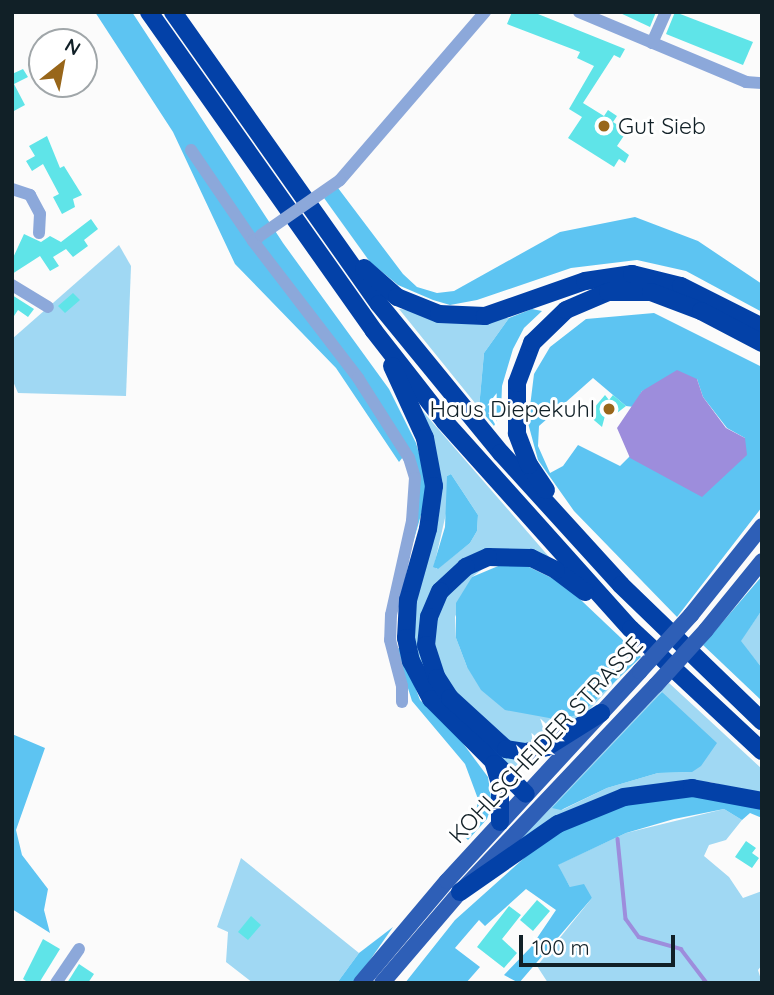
<!DOCTYPE html>
<style>
body{margin:0}
#map{position:relative;width:774px;height:995px;overflow:hidden;background:#fbfbfb;font-family:Quicksand,sans-serif}
div>[style]{position:absolute}
.green>*{inset:0;background:#a0d8f3}
.forest>*{inset:0;background:#5dc4f2}
.water>*{inset:0;background:#9d8ddc}
.stream>*{height:3.5px;margin:-1.75px;padding:0 1.75px;transform-origin:1.75px;border-radius:1.75px;background:#9d8ddc}
.building>*{inset:0;background:#5fe4e8}
.minor>*{height:12px;margin:-6px;padding:0 6px;transform-origin:6px;border-radius:6px;background:#8ca8da}
.major>*{height:16px;margin:-8px;padding:0 8px;transform-origin:8px;border-radius:8px;background:#2e5fb7}
.highway>*{height:18px;margin:-9px;padding:0 9px;transform-origin:9px;border-radius:9px;background:#0341a8}
.minor-bridge>*{height:12px;margin:-6px;padding:0 6px;transform-origin:6px;border-radius:6px;background:#8ca8da}
.major-bridge>*{height:16px;margin:-8px;padding:0 8px;transform-origin:8px;border-radius:8px;background:#2e5fb7}
.dots>*{width:19px;height:19px;translate:-50% -50%;box-sizing:border-box;border:4px solid #fff;border-radius:50%}
span{translate:-50% -50%;white-space:nowrap;text-align:center;line-height:1.15;-webkit-text-stroke:6px #fff;paint-order:stroke}
.poi-label{font-size:23px;color:#112027}
.left{translate:0 -50%;text-align:left}
.right{translate:-100% -50%;text-align:right}
.street-label{font-size:23px;color:#112027}
.frame{position:absolute;inset:0;border:14px solid #112027;pointer-events:none}
.north{position:absolute;left:28px;top:28px;width:70px;height:70px;box-sizing:border-box;background:#fff;border:2px solid #a0a6a9;border-radius:50%;rotate:31deg;font-size:19px;font-weight:700;line-height:28px;text-align:center;color:#112027}
.north::after{content:'';display:block;margin:auto;width:24px;height:32px;background:#98661a;clip-path:polygon(50% 0,100% 100%,50% 72%,0 100%)}
.scale{position:absolute;left:519px;top:935px;width:156px;height:32px;box-sizing:border-box;border:4px solid #112027;border-top:0;padding-left:9px;font-size:21px;line-height:24px;white-space:nowrap;color:#112027;-webkit-text-stroke:5px #fff;paint-order:stroke}
</style>
<div id="map">
<div class="green">
<div style="clip-path:polygon(119px 245px,131px 266px,126px 396px,18px 393px,12px 379px,12px 339px)"></div>
<div style="clip-path:polygon(399px 309px,509px 318px,484px 353px,479px 408px)"></div>
<div style="clip-path:polygon(evenodd,420px 408px,550px 558px,531px 551px,497px 550px,460px 565px,432px 595px,420px 631px,423px 655px,440px 693px,497px 751px,527px 758px,512px 774px,436px 696px,417px 661px,412px 615px,439px 490px,432px 440px,420px 408px,451px 474px,478px 515px,477px 531px,470px 543px,437px 569px,434px 566px,448px 505px,447px 476px,451px 474px)"></div>
<div style="clip-path:polygon(484px 568px,472px 577px,455px 617px,456px 638px,467px 667px,582px 713px,617px 680px,579px 721px,536px 744px,506px 742px,456px 694px,440px 672px,433px 649px,433px 626px,441px 602px,472px 570px)"></div>
<div style="clip-path:polygon(762px 610px,762px 668px,740px 641px)"></div>
<div style="clip-path:polygon(evenodd,669px 683px,762px 769px,762px 795px,710px 782px,673px 783px,508px 848px,669px 683px,662px 692px,692px 772px,658px 773px,607px 788px,562px 810px,662px 692px)"></div>
<div style="clip-path:polygon(724px 809px,742px 820px,726px 840px,709px 845px,704px 856px,729px 877px,743px 898px,762px 891px,762px 965px,758px 970px,762px 983px,548px 983px,537px 966px,592px 898px,570px 887px,557px 865px,626px 833px)"></div>
<div style="clip-path:polygon(241px 858px,359px 953px,337px 983px,253px 983px,226px 962px,228px 932px,217px 927px)"></div>
</div>
<div class="forest">
<div style="clip-path:polygon(95px 12px,132px 12px,283px 243px,389px 389px,416px 443px,425px 474px,425px 501px,408px 560px,414px 527px,407px 452px,399px 462px,336px 368px,235px 264px,173px 132px)"></div>
<div style="clip-path:polygon(338px 188px,403px 274px,417px 287px,437px 293px,454px 291px,560px 232px,635px 217px,698px 241px,762px 284px,762px 312px,686px 271px,637px 260px,571px 268px,477px 300px,450px 305px,433px 300px,398px 285px,370px 262px,324px 198px)"></div>
<div style="clip-path:polygon(532px 309px,542px 311px,524px 328px,513px 349px,502px 386px,501px 412px,494px 426px,479px 408px,484px 353px,509px 318px)"></div>
<div style="clip-path:polygon(evenodd,654px 313px,762px 367px,762px 507px,677px 617px,574px 511px,538px 460px,528px 423px,534px 374px,550px 347px,586px 319px,654px 313px,593px 378px,626px 406px,634px 407px,642px 391px,697px 379px,703px 397px,727px 428px,745px 438px,651px 466px,630px 456px,620px 466px,578px 445px,563px 466px,550px 473px,538px 446px,539px 426px,593px 378px)"></div>
<div style="clip-path:polygon(451px 474px,478px 515px,477px 531px,470px 543px,438px 569px,433px 567px,445px 527px,447px 476px)"></div>
<div style="clip-path:polygon(503px 564px,527px 566px,564px 584px,641px 657px,582px 713px,560px 720px,505px 710px,481px 690px,467px 667px,456px 638px,456px 603px,472px 577px)"></div>
<div style="clip-path:polygon(762px 576px,762px 610px,741px 641px,762px 668px,762px 701px,703px 645px)"></div>
<div style="clip-path:polygon(400px 647px,420px 700px,456px 734px,488px 777px,492px 804px,487px 819px,468px 840px,464px 836px,475px 821px,478px 799px,465px 764px,412px 701px,396px 650px)"></div>
<div style="clip-path:polygon(662px 692px,717px 743px,701px 766px,692px 772px,658px 773px,607px 788px,561px 810px,552px 808px)"></div>
<div style="clip-path:polygon(12px 734px,45px 748px,16px 830px,22px 855px,48px 889px,44px 910px,50px 933px,12px 909px)"></div>
<div style="clip-path:polygon(687px 794px,762px 807px,762px 818px,750px 813px,742px 820px,724px 809px,674px 819px,626px 833px,558px 865px,570px 887px,584px 884px,592px 898px,519px 983px,504px 975px,531px 947px,556px 910px,526px 889px,485px 926px,479px 920px,455px 948px,480px 967px,466px 983px,405px 983px,455px 920px,541px 843px,602px 810px,638px 798px)"></div>
<div style="clip-path:polygon(393px 927px,354px 983px,337px 983px,359px 953px)"></div>
</div>
<div class="water">
<div style="clip-path:polygon(677px 370px,697px 379px,703px 397px,726px 428px,745px 438px,747px 455px,702px 497px,630px 458px,617px 428px,642px 391px)"></div>
</div>
<div class="stream">
<div style="left:618px;top:839px;width:80px;rotate:84.3deg"></div>
<div style="left:626px;top:919px;width:22px;rotate:54deg"></div>
<div style="left:639px;top:937px;width:44px;rotate:15.9deg"></div>
<div style="left:681px;top:949px;width:43px;rotate:52.6deg"></div>
</div>
<div class="building">
<div style="clip-path:polygon(512px 12px,533px 12px,625px 49px,620px 58px,614px 55px,583px 103px,604px 116px,608px 110px,617px 116px,613px 122px,627px 131px,617px 146px,629px 155px,625px 163px,619px 159px,614px 167px,568px 138px,582px 117px,569px 109px,594px 66px,577px 58px,580px 52px,507px 24px)"></div>
<div style="clip-path:polygon(618px 12px,656px 12px,650px 27px)"></div>
<div style="clip-path:polygon(675px 12px,753px 42px,743px 65px,666px 34px)"></div>
<div style="clip-path:polygon(23px 69px,28px 77px,14px 84px,25px 105px,12px 112px,12px 74px)"></div>
<div style="clip-path:polygon(47px 136px,60px 168px,64px 166px,82px 195px,73px 199px,75px 207px,62px 214px,53px 197px,59px 194px,43px 164px,32px 171px,26px 161px,35px 156px,29px 146px)"></div>
<div style="clip-path:polygon(91px 219px,98px 229px,84px 240px,88px 246px,73px 257px,66px 249px,53px 257px,59px 266px,50px 271px,40px 256px,12px 274px,12px 260px,24px 234px,41px 242px,50px 236px,61px 242px)"></div>
<div style="clip-path:polygon(73px 293px,80px 300px,65px 313px,58px 306px)"></div>
<div style="clip-path:polygon(12px 295px,34px 309px,28px 317px,18px 310px,12px 319px)"></div>
<div style="clip-path:polygon(605px 395px,609px 400px,613px 395px,626px 406px,612px 417px,606px 412px,602px 427px,588px 415px)"></div>
<div style="clip-path:polygon(746px 841px,756px 848px,752px 853px,759px 858px,752px 868px,735px 857px)"></div>
<div style="clip-path:polygon(537px 900px,550px 911px,533px 931px,520px 920px)"></div>
<div style="clip-path:polygon(509px 906px,521px 915px,502px 939px,517px 953px,504px 968px,477px 947px)"></div>
<div style="clip-path:polygon(251px 916px,261px 925px,248px 940px,238px 932px)"></div>
<div style="clip-path:polygon(43px 939px,60px 949px,39px 983px,29px 983px,23px 979px)"></div>
<div style="clip-path:polygon(79px 964px,94px 974px,88px 983px,67px 983px)"></div>
</div>
<div class="minor">
<div style="left:579px;top:12px;width:181px;rotate:22.7deg"></div>
<div style="left:746px;top:82px;width:16px;rotate:4deg"></div>
<div style="left:652px;top:43px;width:34px;rotate:-66deg"></div>
<div style="left:191px;top:150px;width:110px;rotate:55.7deg"></div>
<div style="left:253px;top:241px;width:6px;rotate:-31deg"></div>
<div style="left:340px;top:180px;width:222px;rotate:-49.2deg"></div>
<div style="left:12px;top:189px;width:19px;rotate:18deg"></div>
<div style="left:30px;top:195px;width:21px;rotate:62deg"></div>
<div style="left:40px;top:214px;width:19px;rotate:93deg"></div>
<div style="left:253px;top:241px;width:173px;rotate:52.5deg"></div>
<div style="left:358px;top:378px;width:95px;rotate:57.5deg"></div>
<div style="left:409px;top:458px;width:21px;rotate:73deg"></div>
<div style="left:415px;top:478px;width:43px;rotate:94deg"></div>
<div style="left:412px;top:521px;width:96px;rotate:102.6deg"></div>
<div style="left:391px;top:615px;width:25px;rotate:92deg"></div>
<div style="left:390px;top:640px;width:48px;rotate:75.4deg"></div>
<div style="left:402px;top:686px;width:16px;rotate:90deg"></div>
<div style="left:12px;top:285px;width:42px;rotate:31.4deg"></div>
<div style="left:56px;top:983px;width:41px;rotate:-55.9deg"></div>
</div>
<div class="major">
<div style="left:691px;top:615px;width:114px;rotate:-51.4deg"></div>
<div style="left:706px;top:630px;width:89px;rotate:-50.9deg"></div>
<div style="left:361px;top:983px;width:133px;rotate:-49.9deg"></div>
<div style="left:447px;top:881px;width:285px;rotate:-47.4deg"></div>
<div style="left:382px;top:983px;width:120px;rotate:-49.4deg"></div>
<div style="left:460px;top:892px;width:285px;rotate:-46.6deg"></div>
</div>
<div class="highway">
<div style="left:149px;top:12px;width:390px;rotate:54.8deg"></div>
<div style="left:374px;top:331px;width:115px;rotate:52deg"></div>
<div style="left:445px;top:422px;width:278px;rotate:48.1deg"></div>
<div style="left:631px;top:629px;width:179px;rotate:43deg"></div>
<div style="left:173px;top:12px;width:357px;rotate:54.8deg"></div>
<div style="left:379px;top:304px;width:193px;rotate:50.7deg"></div>
<div style="left:501px;top:453px;width:178px;rotate:47.7deg"></div>
<div style="left:621px;top:585px;width:196px;rotate:44deg"></div>
<div style="left:364px;top:268px;width:44px;rotate:41.3deg"></div>
<div style="left:397px;top:297px;width:45px;rotate:22deg"></div>
<div style="left:439px;top:314px;width:46px;rotate:2.5deg"></div>
<div style="left:485px;top:316px;width:106px;rotate:-19.3deg"></div>
<div style="left:585px;top:281px;width:48px;rotate:-8.5deg"></div>
<div style="left:632px;top:274px;width:50px;rotate:13.8deg"></div>
<div style="left:681px;top:286px;width:91px;rotate:26.8deg"></div>
<div style="left:392px;top:366px;width:79px;rotate:65.4deg"></div>
<div style="left:425px;top:438px;width:49px;rotate:79.4deg"></div>
<div style="left:434px;top:486px;width:43px;rotate:97.9deg"></div>
<div style="left:428px;top:529px;width:74px;rotate:105.7deg"></div>
<div style="left:408px;top:600px;width:38px;rotate:93deg"></div>
<div style="left:406px;top:638px;width:24px;rotate:78deg"></div>
<div style="left:411px;top:661px;width:43px;rotate:62.2deg"></div>
<div style="left:431px;top:699px;width:134px;rotate:45deg"></div>
<div style="left:546px;top:490px;width:30px;rotate:-124deg"></div>
<div style="left:529px;top:465px;width:34px;rotate:-111deg"></div>
<div style="left:517px;top:433px;width:50px;rotate:-90deg"></div>
<div style="left:517px;top:383px;width:43px;rotate:-69.4deg"></div>
<div style="left:532px;top:343px;width:47px;rotate:-44.1deg"></div>
<div style="left:566px;top:310px;width:46px;rotate:-23.2deg"></div>
<div style="left:608px;top:292px;width:43px"></div>
<div style="left:651px;top:292px;width:53px;rotate:20.8deg"></div>
<div style="left:701px;top:311px;width:69px;rotate:27.7deg"></div>
<div style="left:585px;top:592px;width:36px;rotate:-143deg"></div>
<div style="left:556px;top:570px;width:28px;rotate:-154deg"></div>
<div style="left:531px;top:558px;width:43px;rotate:-178.7deg"></div>
<div style="left:488px;top:557px;width:24px;rotate:156deg"></div>
<div style="left:466px;top:567px;width:35px;rotate:137deg"></div>
<div style="left:440px;top:591px;width:28px;rotate:113deg"></div>
<div style="left:429px;top:617px;width:28px;rotate:96deg"></div>
<div style="left:426px;top:645px;width:35px;rotate:72deg"></div>
<div style="left:437px;top:678px;width:24px;rotate:57deg"></div>
<div style="left:450px;top:698px;width:76px;rotate:42.3deg"></div>
<div style="left:506px;top:749px;width:20px;rotate:9deg"></div>
<div style="left:526px;top:752px;width:22px;rotate:-13deg"></div>
<div style="left:547px;top:747px;width:64px;rotate:-32.2deg"></div>
<div style="left:494px;top:764px;width:21px;rotate:73deg"></div>
<div style="left:500px;top:784px;width:38px;rotate:90deg"></div>
<div style="left:460px;top:892px;width:119px;rotate:-34.8deg"></div>
<div style="left:558px;top:824px;width:71px;rotate:-22.2deg"></div>
<div style="left:624px;top:797px;width:69px;rotate:-7.5deg"></div>
<div style="left:692px;top:788px;width:71px;rotate:10.5deg"></div>
</div>
<div class="minor-bridge">
<div style="left:261px;top:235px;width:96px;rotate:-34.8deg"></div>
</div>
<div class="major-bridge">
<div style="left:640px;top:671px;width:76px;rotate:-47.7deg"></div>
<div style="left:656px;top:685px;width:74px;rotate:-47.7deg"></div>
</div>
<div class="dots">
<div style="left:604px;top:126px;background:#98661a"></div>
<div style="left:609px;top:409px;background:#98661a"></div>
</div>
<div class="poi-label">
<span class="left" style="left:618px;top:126px">Gut Sieb</span>
<span class="right" style="left:595px;top:409px">Haus Diepekuhl</span>
</div>
<div class="street-label">
<span style="left:546px;top:740px;rotate:-47deg">KOHLSCHEIDER STRASSE</span>
</div>
<div class="frame"></div>
<div class="north">N</div>
<div class="scale">100 m</div>
</div>
